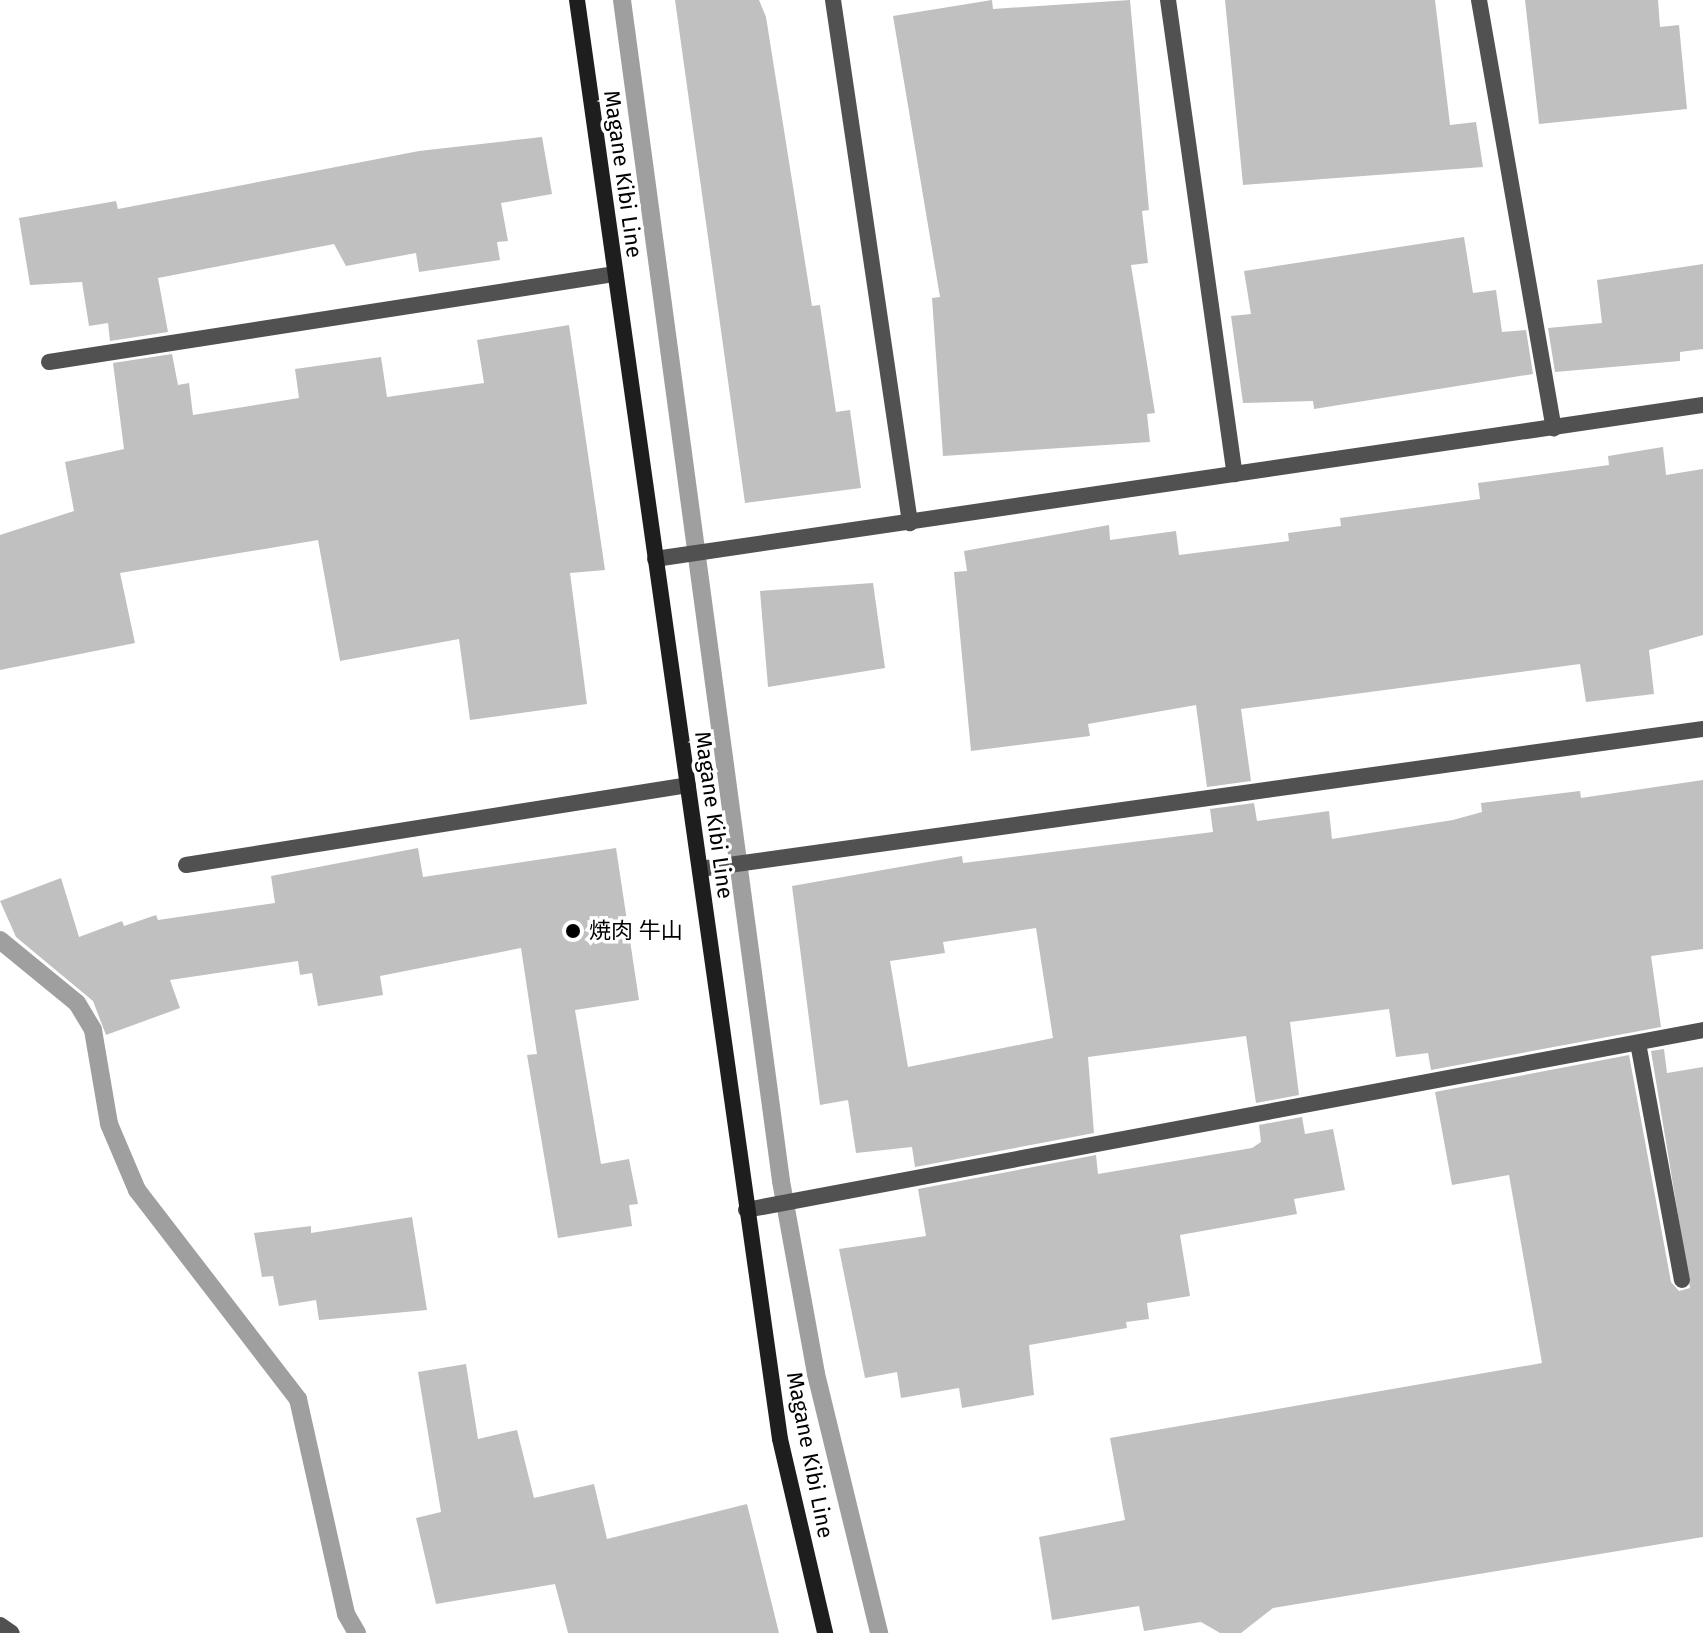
<!DOCTYPE html>
<meta charset="utf-8">
<style>
body{margin:0}
#map{position:relative;width:1703px;height:1633px;overflow:hidden;background:#fff;font-family:"Fira Sans","Noto Sans JP",sans-serif}
div>[style]{position:absolute}
.stream>*{height:18px;margin:-9px;padding:0 9px;transform-origin:9px;border-radius:9px;background:#9f9f9f}
.building>*{inset:0;background:#c0c0c0}
.street>*{height:16px;margin:-8px;padding:0 8px;transform-origin:8px;border-radius:8px;background:#515151}
.secondary>*{height:16px;margin:-8px;padding:0 8px;transform-origin:8px;border-radius:8px;background:#1e1e1e}
.dots>*{width:22px;height:22px;translate:-50% -50%;box-sizing:border-box;border:4px solid #fff;border-radius:50%}
span{translate:-50% -50%;white-space:nowrap;text-align:center;line-height:1.15;-webkit-text-stroke:7px #fff;paint-order:stroke}
.street-label{font-size:22px;color:#000}
.poi-label{font-size:22px;color:#000}
.left{translate:0 -50%;text-align:left}
</style>
<div id="map">
<div class="stream">
<div style="left:622px;top:0;width:1192px;rotate:82.33deg"></div>
<div style="left:781px;top:1181px;width:196px;rotate:79.7deg"></div>
<div style="left:816px;top:1374px;width:267px;rotate:76.3deg"></div>
<div style="left:0;top:940px;width:99px;rotate:39.3deg"></div>
<div style="left:77px;top:1003px;width:31px;rotate:59deg"></div>
<div style="left:93px;top:1030px;width:95px;rotate:80.3deg"></div>
<div style="left:109px;top:1124px;width:72px;rotate:67deg"></div>
<div style="left:137px;top:1190px;width:264px;rotate:52.4deg"></div>
<div style="left:298px;top:1399px;width:220px;rotate:77.4deg"></div>
<div style="left:346px;top:1614px;width:22px;rotate:60deg"></div>
</div>
<div class="building">
<div style="clip-path:polygon(675px 0,759px 0,766px 17px,812px 306px,820px 305px,836px 412px,850px 410px,861px 488px,745px 503px)"></div>
<div style="clip-path:polygon(992px 0,993px 9px,1130px 0,1149px 210px,1142px 211px,1148px 263px,1131px 265px,1155px 413px,1147px 414px,1150px 442px,943px 456px,932px 298px,940px 297px,893px 16px)"></div>
<div style="clip-path:polygon(1225px 0,1435px 0,1450px 125px,1476px 122px,1483px 167px,1243px 185px)"></div>
<div style="clip-path:polygon(1525px 0,1658px 0,1660px 27px,1679px 25px,1687px 109px,1539px 124px)"></div>
<div style="clip-path:polygon(542px 137px,552px 194px,501px 203px,508px 241px,497px 242px,500px 260px,419px 272px,416px 253px,346px 266px,334px 244px,158px 278px,168px 332px,110px 341px,108px 323px,89px 326px,82px 282px,30px 285px,19px 218px,116px 201px,118px 209px,419px 151px)"></div>
<div style="clip-path:polygon(1464px 237px,1473px 293px,1496px 290px,1502px 332px,1526px 330px,1533px 374px,1314px 409px,1313px 401px,1243px 403px,1231px 316px,1251px 314px,1244px 271px)"></div>
<div style="clip-path:polygon(1703px 264px,1703px 349px,1680px 352px,1680px 361px,1555px 372px,1548px 328px,1602px 323px,1597px 280px)"></div>
<div style="clip-path:polygon(569px 325px,605px 570px,570px 573px,587px 704px,470px 720px,459px 639px,340px 661px,318px 540px,120px 573px,135px 643px,0 670px,0 535px,74px 511px,65px 462px,124px 449px,113px 363px,172px 354px,178px 385px,189px 383px,193px 415px,299px 398px,295px 369px,381px 357px,387px 397px,484px 383px,477px 340px)"></div>
<div style="clip-path:polygon(1663px 447px,1666px 475px,1703px 469px,1703px 635px,1649px 650px,1654px 694px,1586px 702px,1580px 664px,1241px 709px,1251px 781px,1207px 787px,1196px 705px,1088px 724px,1090px 736px,971px 751px,954px 572px,967px 571px,964px 551px,1109px 525px,1110px 540px,1176px 531px,1179px 555px,1289px 541px,1288px 533px,1341px 526px,1340px 518px,1480px 499px,1478px 483px,1609px 465px,1608px 456px)"></div>
<div style="clip-path:polygon(873px 583px,885px 668px,768px 687px,760px 591px)"></div>
<div style="clip-path:polygon(evenodd,1703px 780px,1703px 949px,1651px 956px,1661px 1027px,1431px 1070px,1428px 1053px,1396px 1057px,1389px 1009px,1290px 1022px,1299px 1095px,1256px 1103px,1246px 1036px,1088px 1057px,1094px 1133px,915px 1167px,912px 1147px,856px 1153px,848px 1100px,820px 1105px,792px 886px,962px 856px,963px 863px,1213px 832px,1210px 809px,1254px 803px,1257px 821px,1329px 811px,1332px 839px,1453px 820px,1482px 812px,1481px 803px,1580px 791px,1581px 798px,1703px 780px,1036px 928px,1053px 1038px,908px 1067px,890px 961px,945px 953px,943px 942px,1036px 928px)"></div>
<div style="clip-path:polygon(418px 848px,423px 877px,616px 848px,639px 1000px,575px 1010px,601px 1164px,629px 1159px,638px 1204px,629px 1205px,632px 1226px,558px 1238px,527px 1055px,537px 1054px,521px 948px,380px 976px,383px 995px,318px 1006px,312px 973px,300px 975px,298px 961px,170px 980px,180px 1008px,106px 1035px,93px 1001px,16px 937px,0 901px,61px 878px,79px 937px,122px 921px,124px 926px,156px 915px,158px 920px,275px 903px,271px 876px)"></div>
<div style="clip-path:polygon(1664px 1049px,1667px 1073px,1703px 1067px,1703px 1537px,1273px 1608px,1241px 1633px,1220px 1633px,1201px 1622px,1144px 1631px,1139px 1606px,1052px 1620px,1039px 1537px,1125px 1520px,1110px 1438px,1542px 1363px,1509px 1175px,1452px 1185px,1435px 1092px,1629px 1055px,1671px 1282px,1679px 1291px,1690px 1288px,1651px 1051px)"></div>
<div style="clip-path:polygon(1302px 1117px,1305px 1134px,1333px 1129px,1345px 1190px,1294px 1199px,1297px 1214px,1180px 1235px,1190px 1296px,1147px 1303px,1149px 1319px,1126px 1322px,1127px 1328px,1029px 1345px,1034px 1395px,962px 1408px,959px 1388px,901px 1398px,897px 1372px,865px 1378px,839px 1249px,926px 1236px,918px 1189px,1096px 1155px,1098px 1174px,1252px 1148px,1261px 1142px,1259px 1125px)"></div>
<div style="clip-path:polygon(412px 1217px,427px 1310px,319px 1320px,316px 1300px,279px 1306px,273px 1276px,262px 1277px,254px 1233px,311px 1226px,311px 1233px)"></div>
<div style="clip-path:polygon(466px 1364px,478px 1439px,517px 1430px,534px 1498px,594px 1484px,607px 1539px,747px 1504px,779px 1633px,568px 1633px,555px 1584px,436px 1604px,416px 1518px,441px 1512px,418px 1372px)"></div>
</div>
<div class="street">
<div style="left:833px;top:0;width:529px;rotate:81.62deg"></div>
<div style="left:1168px;top:0;width:479px;rotate:82deg"></div>
<div style="left:1479px;top:0;width:435px;rotate:80.1deg"></div>
<div style="left:49px;top:362px;width:573px;rotate:-8.84deg"></div>
<div style="left:655px;top:559px;width:1059px;rotate:-8.36deg"></div>
<div style="left:186px;top:865px;width:508px;rotate:-9.05deg"></div>
<div style="left:700px;top:869px;width:1013px;rotate:-7.95deg"></div>
<div style="left:1638px;top:1043px;width:241px;rotate:79.5deg"></div>
<div style="left:746px;top:1210px;width:974px;rotate:-10.65deg"></div>
<div style="left:0;top:1625px;width:14px;rotate:34deg"></div>
</div>
<div class="secondary">
<div style="left:577px;top:0;width:1453px;rotate:81.97deg"></div>
<div style="left:780px;top:1439px;width:199px;rotate:76.9deg"></div>
</div>
<div class="dots">
<div style="left:573px;top:931px;background:#000"></div>
</div>
<div class="street-label">
<span style="left:623px;top:174px;rotate:82deg">Magane Kibi Line</span>
<span style="left:714px;top:815px;rotate:82deg">Magane Kibi Line</span>
<span style="left:810px;top:1455px;rotate:79deg">Magane Kibi Line</span>
</div>
<div class="poi-label">
<span class="left" style="left:589px;top:931px">焼肉 牛山</span>
</div>
</div>
